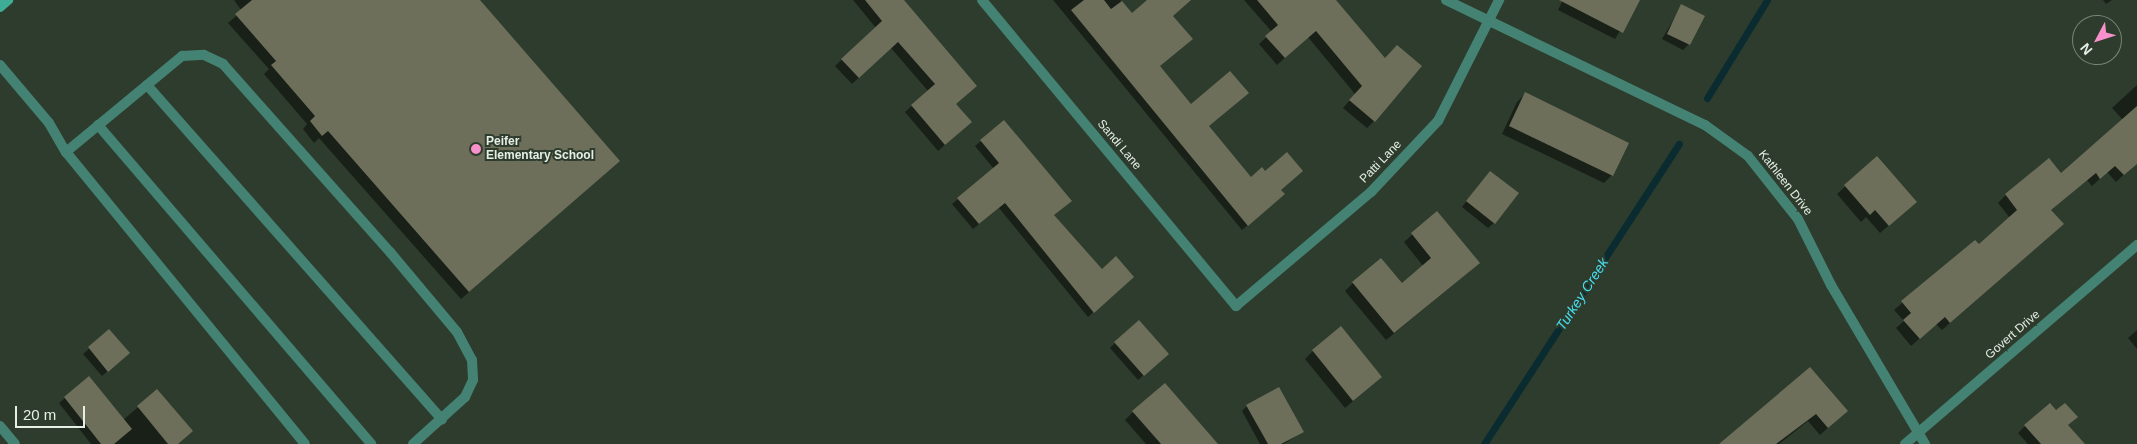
<!DOCTYPE html>
<style>
body{margin:0}
#map{position:relative;width:2137px;height:444px;overflow:hidden;background:#2e3c2d;font-family:Arial,sans-serif}
div>[style]{position:absolute}
.shadow>*{inset:0;background:#0007}
.stream>*{height:7px;margin:-3.5px;padding:0 3.5px;transform-origin:3.5px;border-radius:3.5px;background:#0a2c30}
.building>*{inset:0;background:#6d6f5a}
.lane>*{height:10px;margin:-5px;padding:0 5px;transform-origin:5px;border-radius:5px;background:#448374}
.street>*{height:10px;margin:-5px;padding:0 5px;transform-origin:5px;border-radius:5px;background:#448374}
.secondary>*{height:10px;margin:-5px;padding:0 5px;transform-origin:5px;border-radius:5px;background:#3fad95}
.dots>*{width:14px;height:14px;translate:-50% -50%;box-sizing:border-box;border:2px solid #2e3c2d;border-radius:50%}
span{translate:-50% -50%;white-space:nowrap;text-align:center;line-height:1.15;-webkit-text-stroke:4px #2e3c2d;paint-order:stroke}
.poi-label{font-size:12px;color:#e6efe5;font-weight:700}
.left{translate:0 -50%;text-align:left}
.street-label{font-size:12px;color:#e6efe5}
.water-label{font-size:14px;color:#46dff2;font-style:italic}
.north{position:absolute;left:2072px;top:15px;width:50px;height:50px;box-sizing:border-box;background:#2e3c2d;border:1px solid #788477;border-radius:50%;rotate:230deg;font-size:14px;font-weight:700;line-height:20px;text-align:center;color:#e6efe5}
.north::after{content:'';display:block;margin:auto;width:18px;height:22px;background:#f890cc;clip-path:polygon(50% 0,100% 100%,50% 72%,0 100%)}
.scale{position:absolute;left:15px;top:406px;width:70px;height:22px;box-sizing:border-box;border:2px solid #e6efe5;border-top:0;padding-left:6px;font-size:15px;line-height:18px;white-space:nowrap;color:#e6efe5;-webkit-text-stroke:4px #2e3c2d;paint-order:stroke}
</style>
<div id="map">
<div class="shadow">
<div style="clip-path:polygon(234px 0,478px 0,610px 169px,461px 299px,319px 138px,314px 143px,303px 129px,307px 124px,264px 74px,269px 69px,228px 23px,242px 11px)"></div>
<div style="clip-path:polygon(853px 0,903px 0,955px 104px,963px 129px,938px 151px,905px 112px,928px 91px,891px 48px,852px 84px,835px 66px,876px 28px)"></div>
<div style="clip-path:polygon(1053px 0,1120px 0,1131px 15px,1148px 0,1173px 0,1159px 67px,1250px 179px,1280px 190px,1278px 199px,1242px 230px)"></div>
<div style="clip-path:polygon(1244px 0,1335px 0,1374px 121px,1367px 128px,1343px 108px,1355px 94px,1308px 37px,1277px 65px,1259px 44px,1272px 32px)"></div>
<div style="clip-path:polygon(1563px 0,1639px 0,1615px 39px,1558px 10px)"></div>
<div style="clip-path:polygon(2103px 0,2112px 0,2106px 4px)"></div>
<div style="clip-path:polygon(1682px 6px,1689px 44px,1683px 50px,1662px 39px)"></div>
<div style="clip-path:polygon(2137px 85px,2137px 162px,2116px 182px,2107px 172px,2092px 186px,2087px 180px,2050px 210px,2054px 232px,1942px 330px,1936px 324px,1911px 346px,1896px 328px,1904px 321px,1894px 310px,1975px 241px,1979px 246px,2010px 218px,1998px 203px,2006px 195px,2049px 160px,2061px 175px,2123px 120px,2112px 108px)"></div>
<div style="clip-path:polygon(1525px 94px,1612px 175px,1604px 183px,1502px 134px,1517px 102px)"></div>
<div style="clip-path:polygon(981px 141px,1102px 271px,1127px 282px,1088px 317px,999px 208px,973px 229px,952px 204px,994px 169px,975px 146px)"></div>
<div style="clip-path:polygon(1877px 158px,1907px 210px,1880px 233px,1866px 217px,1861px 222px,1837px 194px)"></div>
<div style="clip-path:polygon(1485px 178px,1494px 223px,1488px 228px,1462px 207px)"></div>
<div style="clip-path:polygon(1437px 213px,1470px 271px,1386px 340px,1345px 291px,1353px 283px,1401px 285px,1423px 266px,1404px 242px)"></div>
<div style="clip-path:polygon(2137px 330px,2137px 349px,2128px 338px)"></div>
<div style="clip-path:polygon(109px 331px,123px 358px,102px 376px,83px 354px)"></div>
<div style="clip-path:polygon(1115px 343px,1162px 359px,1138px 380px,1110px 348px)"></div>
<div style="clip-path:polygon(1313px 351px,1381px 377px,1345px 408px,1305px 359px)"></div>
<div style="clip-path:polygon(1810px 369px,1839px 418px,1820px 435px,1808px 421px,1779px 444px,1721px 444px)"></div>
<div style="clip-path:polygon(89px 378px,123px 420px,157px 391px,177px 444px,91px 444px,59px 403px)"></div>
<div style="clip-path:polygon(1247px 406px,1302px 432px,1284px 444px,1260px 444px,1242px 411px)"></div>
<div style="clip-path:polygon(1133px 412px,1205px 444px,1146px 444px,1125px 420px)"></div>
<div style="clip-path:polygon(2056px 412px,2077px 417px,2067px 426px,2083px 444px,2028px 444px,2018px 433px,2025px 426px)"></div>
</div>
<div class="stream">
<div style="left:1707px;top:98px;width:115px;rotate:-58.5deg"></div>
<div style="left:1484px;top:444px;width:358px;rotate:-57deg"></div>
</div>
<div class="building">
<div style="clip-path:polygon(252px 0,480px 0,620px 161px,469px 292px,328px 131px,322px 136px,310px 121px,315px 116px,271px 65px,276px 61px,235px 14px)"></div>
<div style="clip-path:polygon(865px 0,904px 0,977px 86px,956px 104px,972px 122px,945px 145px,911px 105px,935px 84px,898px 42px,859px 78px,841px 59px,882px 21px)"></div>
<div style="clip-path:polygon(1084px 0,1104px 0,1111px 9px,1122px 1px,1132px 13px,1147px 0,1191px 0,1173px 16px,1193px 39px,1160px 66px,1191px 104px,1230px 71px,1249px 93px,1209px 126px,1251px 177px,1262px 167px,1265px 171px,1287px 152px,1303px 171px,1281px 190px,1285px 194px,1248px 226px,1071px 10px)"></div>
<div style="clip-path:polygon(1257px 0,1336px 0,1385px 58px,1397px 45px,1422px 66px,1375px 122px,1349px 100px,1362px 86px,1316px 31px,1285px 58px,1265px 36px,1278px 25px)"></div>
<div style="clip-path:polygon(1559px 0,1640px 0,1623px 33px)"></div>
<div style="clip-path:polygon(1681px 4px,1705px 16px,1690px 45px,1667px 34px)"></div>
<div style="clip-path:polygon(1525px 92px,1629px 143px,1613px 176px,1509px 126px)"></div>
<div style="clip-path:polygon(2137px 106px,2137px 164px,2124px 175px,2115px 166px,2100px 179px,2096px 173px,2051px 210px,2064px 224px,1950px 323px,1945px 317px,1920px 339px,1903px 320px,1911px 313px,1901px 301px,1975px 240px,1979px 244px,2017px 210px,2005px 194px,2049px 158px,2061px 173px)"></div>
<div style="clip-path:polygon(1004px 120px,1072px 201px,1054px 215px,1102px 269px,1116px 256px,1134px 277px,1094px 313px,1005px 203px,979px 224px,957px 198px,999px 163px,980px 140px)"></div>
<div style="clip-path:polygon(1877px 156px,1917px 202px,1889px 226px,1875px 210px,1870px 215px,1844px 185px)"></div>
<div style="clip-path:polygon(1490px 171px,1519px 193px,1495px 224px,1466px 201px)"></div>
<div style="clip-path:polygon(1437px 211px,1480px 263px,1394px 333px,1352px 282px,1381px 258px,1402px 283px,1431px 258px,1411px 233px)"></div>
<div style="clip-path:polygon(1139px 320px,1169px 354px,1144px 376px,1114px 342px)"></div>
<div style="clip-path:polygon(1341px 326px,1382px 377px,1353px 401px,1312px 350px)"></div>
<div style="clip-path:polygon(109px 329px,130px 353px,108px 372px,88px 347px)"></div>
<div style="clip-path:polygon(1810px 367px,1848px 411px,1828px 428px,1816px 414px,1776px 444px,1719px 444px)"></div>
<div style="clip-path:polygon(89px 376px,132px 429px,114px 444px,101px 444px,64px 397px)"></div>
<div style="clip-path:polygon(1165px 383px,1218px 444px,1161px 444px,1132px 411px)"></div>
<div style="clip-path:polygon(1279px 387px,1304px 432px,1281px 444px,1268px 444px,1246px 405px)"></div>
<div style="clip-path:polygon(157px 389px,193px 431px,178px 444px,168px 444px,137px 406px)"></div>
<div style="clip-path:polygon(2050px 403px,2056px 410px,2065px 403px,2078px 417px,2068px 425px,2085px 444px,2041px 444px,2024px 425px)"></div>
</div>
<div class="lane">
<div style="left:0;top:65px;width:76px;rotate:49.8deg"></div>
<div style="left:49px;top:123px;width:34px;rotate:60deg"></div>
<div style="left:66px;top:152px;width:377px;rotate:50.7deg"></div>
<div style="left:147px;top:85px;width:446px;rotate:48.6deg"></div>
<div style="left:98px;top:125px;width:420px;rotate:49.4deg"></div>
<div style="left:66px;top:152px;width:151px;rotate:-39.6deg"></div>
<div style="left:182px;top:56px;width:22px;rotate:-3deg"></div>
<div style="left:204px;top:55px;width:21px;rotate:25deg"></div>
<div style="left:223px;top:64px;width:251px;rotate:48.4deg"></div>
<div style="left:390px;top:252px;width:104px;rotate:50.1deg"></div>
<div style="left:457px;top:332px;width:32px;rotate:62deg"></div>
<div style="left:472px;top:360px;width:20px;rotate:87deg"></div>
<div style="left:473px;top:380px;width:19px;rotate:115deg"></div>
<div style="left:465px;top:397px;width:70px;rotate:137.9deg"></div>
</div>
<div class="street">
<div style="left:982px;top:0;width:398px;rotate:50.3deg"></div>
<div style="left:1236px;top:306px;width:177px;rotate:-40.2deg"></div>
<div style="left:1371px;top:192px;width:98px;rotate:-46.7deg"></div>
<div style="left:1438px;top:121px;width:136px;rotate:-63.2deg"></div>
<div style="left:1446px;top:0;width:288px;rotate:25.8deg"></div>
<div style="left:1705px;top:125px;width:53px;rotate:35.8deg"></div>
<div style="left:1748px;top:156px;width:80px;rotate:51.6deg"></div>
<div style="left:1798px;top:219px;width:74px;rotate:63.4deg"></div>
<div style="left:1831px;top:285px;width:185px;rotate:59.4deg"></div>
<div style="left:0;top:426px;width:23px;rotate:50deg"></div>
<div style="left:1905px;top:444px;width:306px;rotate:-40.6deg"></div>
</div>
<div class="secondary">
<div style="left:0;top:7px;width:11px;rotate:-41deg"></div>
</div>
<div class="dots">
<div style="left:476px;top:149px;background:#f890cc"></div>
</div>
<div class="poi-label">
<span class="left" style="left:486px;top:149px">Peifer<br>Elementary School</span>
</div>
<div class="street-label">
<span style="left:1119px;top:145px;rotate:50deg">Sandi Lane</span>
<span style="left:1381px;top:162px;rotate:-46deg">Patti Lane</span>
<span style="left:1785px;top:183px;rotate:52deg">Kathleen Drive</span>
<span style="left:2013px;top:335px;rotate:-41deg">Govert Drive</span>
</div>
<div class="water-label">
<span style="left:1582px;top:294px;rotate:-57deg">Turkey Creek</span>
</div>
<div class="north">N</div>
<div class="scale">20 m</div>
</div>
